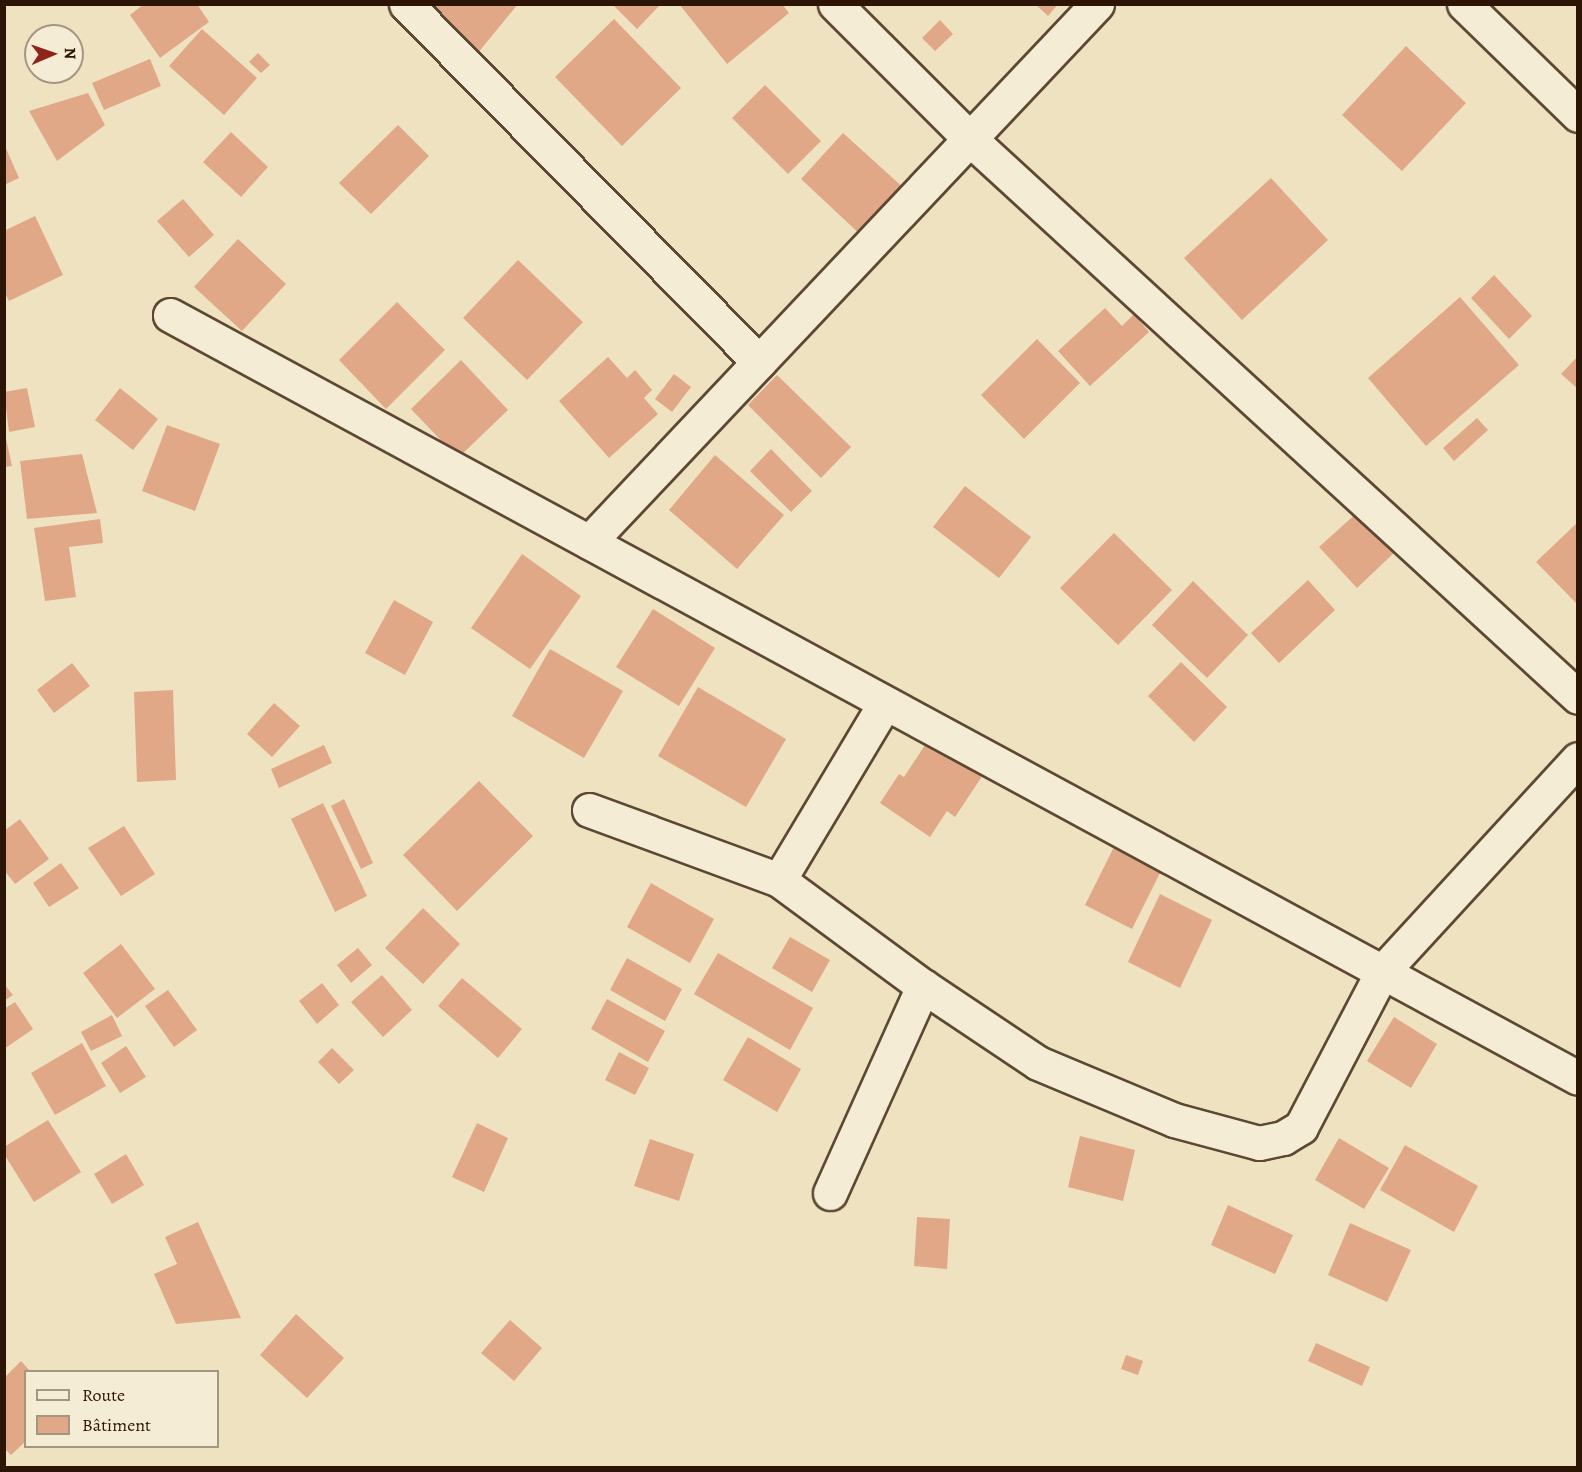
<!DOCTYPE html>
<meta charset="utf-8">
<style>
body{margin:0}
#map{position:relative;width:1582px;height:1472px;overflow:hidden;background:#efe2c0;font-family:Alegreya,serif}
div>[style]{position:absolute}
.building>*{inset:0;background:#e1a887}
.roads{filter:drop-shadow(2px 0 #5d4833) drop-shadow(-2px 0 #5d4833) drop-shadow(0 2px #5d4833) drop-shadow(0 -2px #5d4833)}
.minor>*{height:33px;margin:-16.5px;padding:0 16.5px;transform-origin:16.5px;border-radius:16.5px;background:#f5ecd6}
span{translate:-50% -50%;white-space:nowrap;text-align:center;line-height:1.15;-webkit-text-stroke:6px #f5ecd6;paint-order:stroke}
.frame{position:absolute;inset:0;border:6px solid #2c1504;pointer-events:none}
.legend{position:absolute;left:24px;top:1370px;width:195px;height:78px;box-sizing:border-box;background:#f5ecd6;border:2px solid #a59682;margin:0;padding:8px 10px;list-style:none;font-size:18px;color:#2c1504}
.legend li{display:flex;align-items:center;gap:12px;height:30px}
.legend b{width:30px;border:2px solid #a59682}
.north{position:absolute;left:24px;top:24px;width:60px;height:60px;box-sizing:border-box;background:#f5ecd6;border:2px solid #a59682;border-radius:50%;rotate:88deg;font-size:16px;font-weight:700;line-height:24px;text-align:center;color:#2c1504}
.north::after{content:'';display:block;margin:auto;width:21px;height:27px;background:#8f2418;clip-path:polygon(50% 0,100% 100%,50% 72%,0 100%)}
</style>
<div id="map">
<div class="building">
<div style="clip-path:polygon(144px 4px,197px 4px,209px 22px,160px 58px,130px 15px)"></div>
<div style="clip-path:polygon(420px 4px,518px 4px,477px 54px)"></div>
<div style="clip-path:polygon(612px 4px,661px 4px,637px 29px)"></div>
<div style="clip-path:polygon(679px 4px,782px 4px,789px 13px,727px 64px)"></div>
<div style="clip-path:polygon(1035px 4px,1058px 4px,1048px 16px)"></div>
<div style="clip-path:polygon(614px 19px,681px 88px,622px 146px,555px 77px)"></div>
<div style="clip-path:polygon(940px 20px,953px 34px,935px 51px,922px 38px)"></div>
<div style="clip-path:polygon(202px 29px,257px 78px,224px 115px,169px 66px)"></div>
<div style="clip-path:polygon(1406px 46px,1466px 103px,1402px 171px,1342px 115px)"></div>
<div style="clip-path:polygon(258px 53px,270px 65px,261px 73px,249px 62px)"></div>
<div style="clip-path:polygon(150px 59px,161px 86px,104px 110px,92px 83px)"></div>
<div style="clip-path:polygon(765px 85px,821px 141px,788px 174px,732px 118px)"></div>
<div style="clip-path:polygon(88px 93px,105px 125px,57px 161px,29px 111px)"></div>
<div style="clip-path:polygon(398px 125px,429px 156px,371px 214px,339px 183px)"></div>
<div style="clip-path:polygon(231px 132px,268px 167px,241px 197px,203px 162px)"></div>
<div style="clip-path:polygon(843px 133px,906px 190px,863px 237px,801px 179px)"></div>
<div style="clip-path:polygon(4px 144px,19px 178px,4px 185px)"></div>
<div style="clip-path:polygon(1271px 178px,1328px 240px,1242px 320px,1184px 258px)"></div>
<div style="clip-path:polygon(183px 199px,214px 235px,189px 257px,157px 221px)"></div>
<div style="clip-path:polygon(35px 216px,63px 275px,9px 301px,4px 291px,4px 231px)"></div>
<div style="clip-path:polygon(238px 239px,286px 284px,242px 331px,194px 287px)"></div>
<div style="clip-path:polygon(518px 260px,583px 322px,527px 380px,463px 318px)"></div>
<div style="clip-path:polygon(1494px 275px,1532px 316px,1509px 339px,1471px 298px)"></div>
<div style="clip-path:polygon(1460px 297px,1519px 365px,1426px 446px,1368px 378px)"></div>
<div style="clip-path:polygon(397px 302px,445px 350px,386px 409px,339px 360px)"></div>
<div style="clip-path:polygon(1105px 308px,1122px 326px,1134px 314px,1149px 332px,1090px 386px,1058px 351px)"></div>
<div style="clip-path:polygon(1037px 339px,1080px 383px,1024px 439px,981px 395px)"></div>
<div style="clip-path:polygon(1578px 356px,1578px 389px,1561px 374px)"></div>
<div style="clip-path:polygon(608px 357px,627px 378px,635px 370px,652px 390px,644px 398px,658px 414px,609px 458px,559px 401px)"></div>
<div style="clip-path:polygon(461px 360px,508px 410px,458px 458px,411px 409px)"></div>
<div style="clip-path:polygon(674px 374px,691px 387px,672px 412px,655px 399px)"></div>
<div style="clip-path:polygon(777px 375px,851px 447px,821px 478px,748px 405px)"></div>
<div style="clip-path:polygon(27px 388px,35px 427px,9px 432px,4px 392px)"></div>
<div style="clip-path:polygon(120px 388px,158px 419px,133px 450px,95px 420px)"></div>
<div style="clip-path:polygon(1477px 418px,1488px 430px,1454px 461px,1443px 448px)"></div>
<div style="clip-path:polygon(167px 425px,220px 444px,195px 511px,142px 491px)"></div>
<div style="clip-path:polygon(5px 434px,12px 466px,4px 467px,4px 435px)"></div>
<div style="clip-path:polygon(771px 449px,812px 491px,791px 512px,750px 471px)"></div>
<div style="clip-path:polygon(82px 454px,97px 513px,27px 519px,20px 461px)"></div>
<div style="clip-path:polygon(715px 455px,784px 515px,737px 569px,669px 510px)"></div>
<div style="clip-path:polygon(965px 486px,1031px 537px,999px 578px,933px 527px)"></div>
<div style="clip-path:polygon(1359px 511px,1396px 551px,1357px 588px,1319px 547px)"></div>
<div style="clip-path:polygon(100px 519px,103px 543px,69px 547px,76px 597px,45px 601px,34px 528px)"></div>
<div style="clip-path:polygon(1578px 522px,1578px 605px,1536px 562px)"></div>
<div style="clip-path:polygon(1114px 533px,1172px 590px,1118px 645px,1060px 588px)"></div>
<div style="clip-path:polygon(522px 554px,581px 596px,530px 669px,471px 628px)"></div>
<div style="clip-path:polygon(1308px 580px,1335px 610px,1279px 663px,1251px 633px)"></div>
<div style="clip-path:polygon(1193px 581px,1248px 635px,1207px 678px,1152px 625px)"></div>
<div style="clip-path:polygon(394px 600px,433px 622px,405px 675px,365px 653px)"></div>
<div style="clip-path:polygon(653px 609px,715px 648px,679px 706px,616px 667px)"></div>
<div style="clip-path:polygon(550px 649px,623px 691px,584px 758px,512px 716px)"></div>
<div style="clip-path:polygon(1181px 662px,1227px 707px,1194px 742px,1148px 696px)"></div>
<div style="clip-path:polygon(72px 663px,90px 686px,54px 713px,37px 690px)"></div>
<div style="clip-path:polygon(698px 687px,786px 739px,746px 807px,658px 756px)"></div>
<div style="clip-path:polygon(173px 690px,176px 780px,137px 782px,134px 692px)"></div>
<div style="clip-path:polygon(274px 703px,300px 726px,272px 757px,247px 734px)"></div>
<div style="clip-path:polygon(929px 739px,983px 775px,955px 817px,947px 811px,930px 837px,880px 803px,899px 774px,904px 777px)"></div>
<div style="clip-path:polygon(324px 745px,332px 763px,279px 788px,271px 769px)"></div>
<div style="clip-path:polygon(479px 781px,533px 836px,457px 911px,403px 855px)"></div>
<div style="clip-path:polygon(344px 799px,373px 863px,361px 869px,331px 806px)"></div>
<div style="clip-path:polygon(323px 803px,367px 896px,335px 912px,291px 819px)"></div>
<div style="clip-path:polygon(20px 819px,49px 859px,15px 884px,4px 870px,4px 831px)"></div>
<div style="clip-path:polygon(124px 826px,155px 874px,121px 896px,88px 848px)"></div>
<div style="clip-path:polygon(1115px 845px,1162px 869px,1132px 929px,1085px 905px)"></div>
<div style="clip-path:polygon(61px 863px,79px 888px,49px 907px,33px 883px)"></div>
<div style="clip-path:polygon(651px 883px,714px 919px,690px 963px,627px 927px)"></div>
<div style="clip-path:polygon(1160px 894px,1212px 920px,1180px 988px,1128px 962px)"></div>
<div style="clip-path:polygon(423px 908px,460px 944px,423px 984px,385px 948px)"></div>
<div style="clip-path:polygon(790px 937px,830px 960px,812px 992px,772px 968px)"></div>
<div style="clip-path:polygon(121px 944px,155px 989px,117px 1018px,83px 973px)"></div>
<div style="clip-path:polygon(358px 948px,372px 965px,351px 983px,337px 965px)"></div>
<div style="clip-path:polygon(718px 953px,813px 1008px,790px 1050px,694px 994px)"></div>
<div style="clip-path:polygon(627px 958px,682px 989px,665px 1021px,610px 990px)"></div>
<div style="clip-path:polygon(382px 975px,412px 1010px,383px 1037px,351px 1002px)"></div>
<div style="clip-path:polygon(462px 978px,522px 1029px,498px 1058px,438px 1006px)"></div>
<div style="clip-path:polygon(322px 983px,339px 1005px,317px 1024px,299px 1001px)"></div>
<div style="clip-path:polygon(4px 984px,13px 995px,4px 1001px)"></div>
<div style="clip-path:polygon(168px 990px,197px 1030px,174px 1047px,145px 1006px)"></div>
<div style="clip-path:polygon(607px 999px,665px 1031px,648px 1062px,591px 1029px)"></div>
<div style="clip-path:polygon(15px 1002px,33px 1029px,4px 1049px,4px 1009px)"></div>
<div style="clip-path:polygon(112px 1015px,122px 1036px,91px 1051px,81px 1032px)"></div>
<div style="clip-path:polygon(1394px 1017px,1437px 1044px,1411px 1088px,1367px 1061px)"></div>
<div style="clip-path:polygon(748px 1037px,801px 1069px,777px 1112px,723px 1080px)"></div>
<div style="clip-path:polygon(82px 1043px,106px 1086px,55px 1115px,31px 1073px)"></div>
<div style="clip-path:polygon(126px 1046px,146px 1077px,120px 1093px,101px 1063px)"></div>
<div style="clip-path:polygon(332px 1048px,354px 1070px,339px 1084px,318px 1062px)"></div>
<div style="clip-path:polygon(619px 1052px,649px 1068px,635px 1095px,605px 1080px)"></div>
<div style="clip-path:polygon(48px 1120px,81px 1172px,34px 1202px,4px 1154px,4px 1147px)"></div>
<div style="clip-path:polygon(477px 1123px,508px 1138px,484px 1192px,452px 1177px)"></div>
<div style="clip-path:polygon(1080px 1136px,1135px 1150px,1123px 1201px,1068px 1187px)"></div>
<div style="clip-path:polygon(1339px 1138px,1389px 1168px,1364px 1209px,1315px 1180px)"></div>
<div style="clip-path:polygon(650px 1139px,694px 1154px,679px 1201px,634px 1186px)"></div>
<div style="clip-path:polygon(1405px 1145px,1478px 1186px,1454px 1232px,1380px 1190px)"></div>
<div style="clip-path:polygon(126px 1154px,144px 1185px,112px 1204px,94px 1174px)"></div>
<div style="clip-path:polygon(1228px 1205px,1293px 1235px,1275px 1274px,1211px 1245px)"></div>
<div style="clip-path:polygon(917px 1217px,950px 1219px,947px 1269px,914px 1266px)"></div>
<div style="clip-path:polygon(198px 1222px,241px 1318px,176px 1324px,154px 1274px,177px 1264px,165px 1237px)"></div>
<div style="clip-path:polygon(1350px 1223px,1411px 1250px,1387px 1302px,1328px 1275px)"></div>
<div style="clip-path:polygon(296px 1314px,344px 1358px,307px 1398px,260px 1355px)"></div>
<div style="clip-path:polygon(510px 1320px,542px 1348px,514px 1381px,481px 1353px)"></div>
<div style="clip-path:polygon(1316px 1343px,1370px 1367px,1362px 1386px,1308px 1361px)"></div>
<div style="clip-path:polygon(1126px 1355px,1143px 1361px,1138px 1375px,1121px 1369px)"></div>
<div style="clip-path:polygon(21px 1361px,31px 1372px,26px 1372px,26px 1441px,11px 1455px,4px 1448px,4px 1378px)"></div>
</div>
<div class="roads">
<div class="minor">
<div style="left:406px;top:4px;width:503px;rotate:45.4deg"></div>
<div style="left:835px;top:4px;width:191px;rotate:45deg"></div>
<div style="left:970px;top:139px;width:825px;rotate:42.54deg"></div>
<div style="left:1464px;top:4px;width:159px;rotate:44.2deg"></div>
<div style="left:170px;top:315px;width:1601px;rotate:28.45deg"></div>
<div style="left:589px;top:542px;width:740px;rotate:-46.64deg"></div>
<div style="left:589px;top:810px;width:202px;rotate:20.2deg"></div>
<div style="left:779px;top:880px;width:179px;rotate:36.4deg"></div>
<div style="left:923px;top:986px;width:138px;rotate:33.8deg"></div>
<div style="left:1038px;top:1063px;width:147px;rotate:22.7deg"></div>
<div style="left:1174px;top:1120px;width:88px;rotate:15.1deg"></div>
<div style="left:1259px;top:1143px;width:25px;rotate:-12deg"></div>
<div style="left:1283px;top:1138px;width:21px;rotate:-31deg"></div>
<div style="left:1301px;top:1127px;width:175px;rotate:-62.4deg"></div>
<div style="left:1382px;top:972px;width:289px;rotate:-47.4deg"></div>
<div style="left:779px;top:880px;width:206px;rotate:-59.1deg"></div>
<div style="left:830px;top:1193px;width:227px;rotate:-65.8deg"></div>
</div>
</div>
<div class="frame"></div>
<ul class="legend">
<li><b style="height:8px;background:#f5ecd6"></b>Route</li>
<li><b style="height:16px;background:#e1a887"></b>Bâtiment</li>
</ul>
<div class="north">N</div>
</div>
